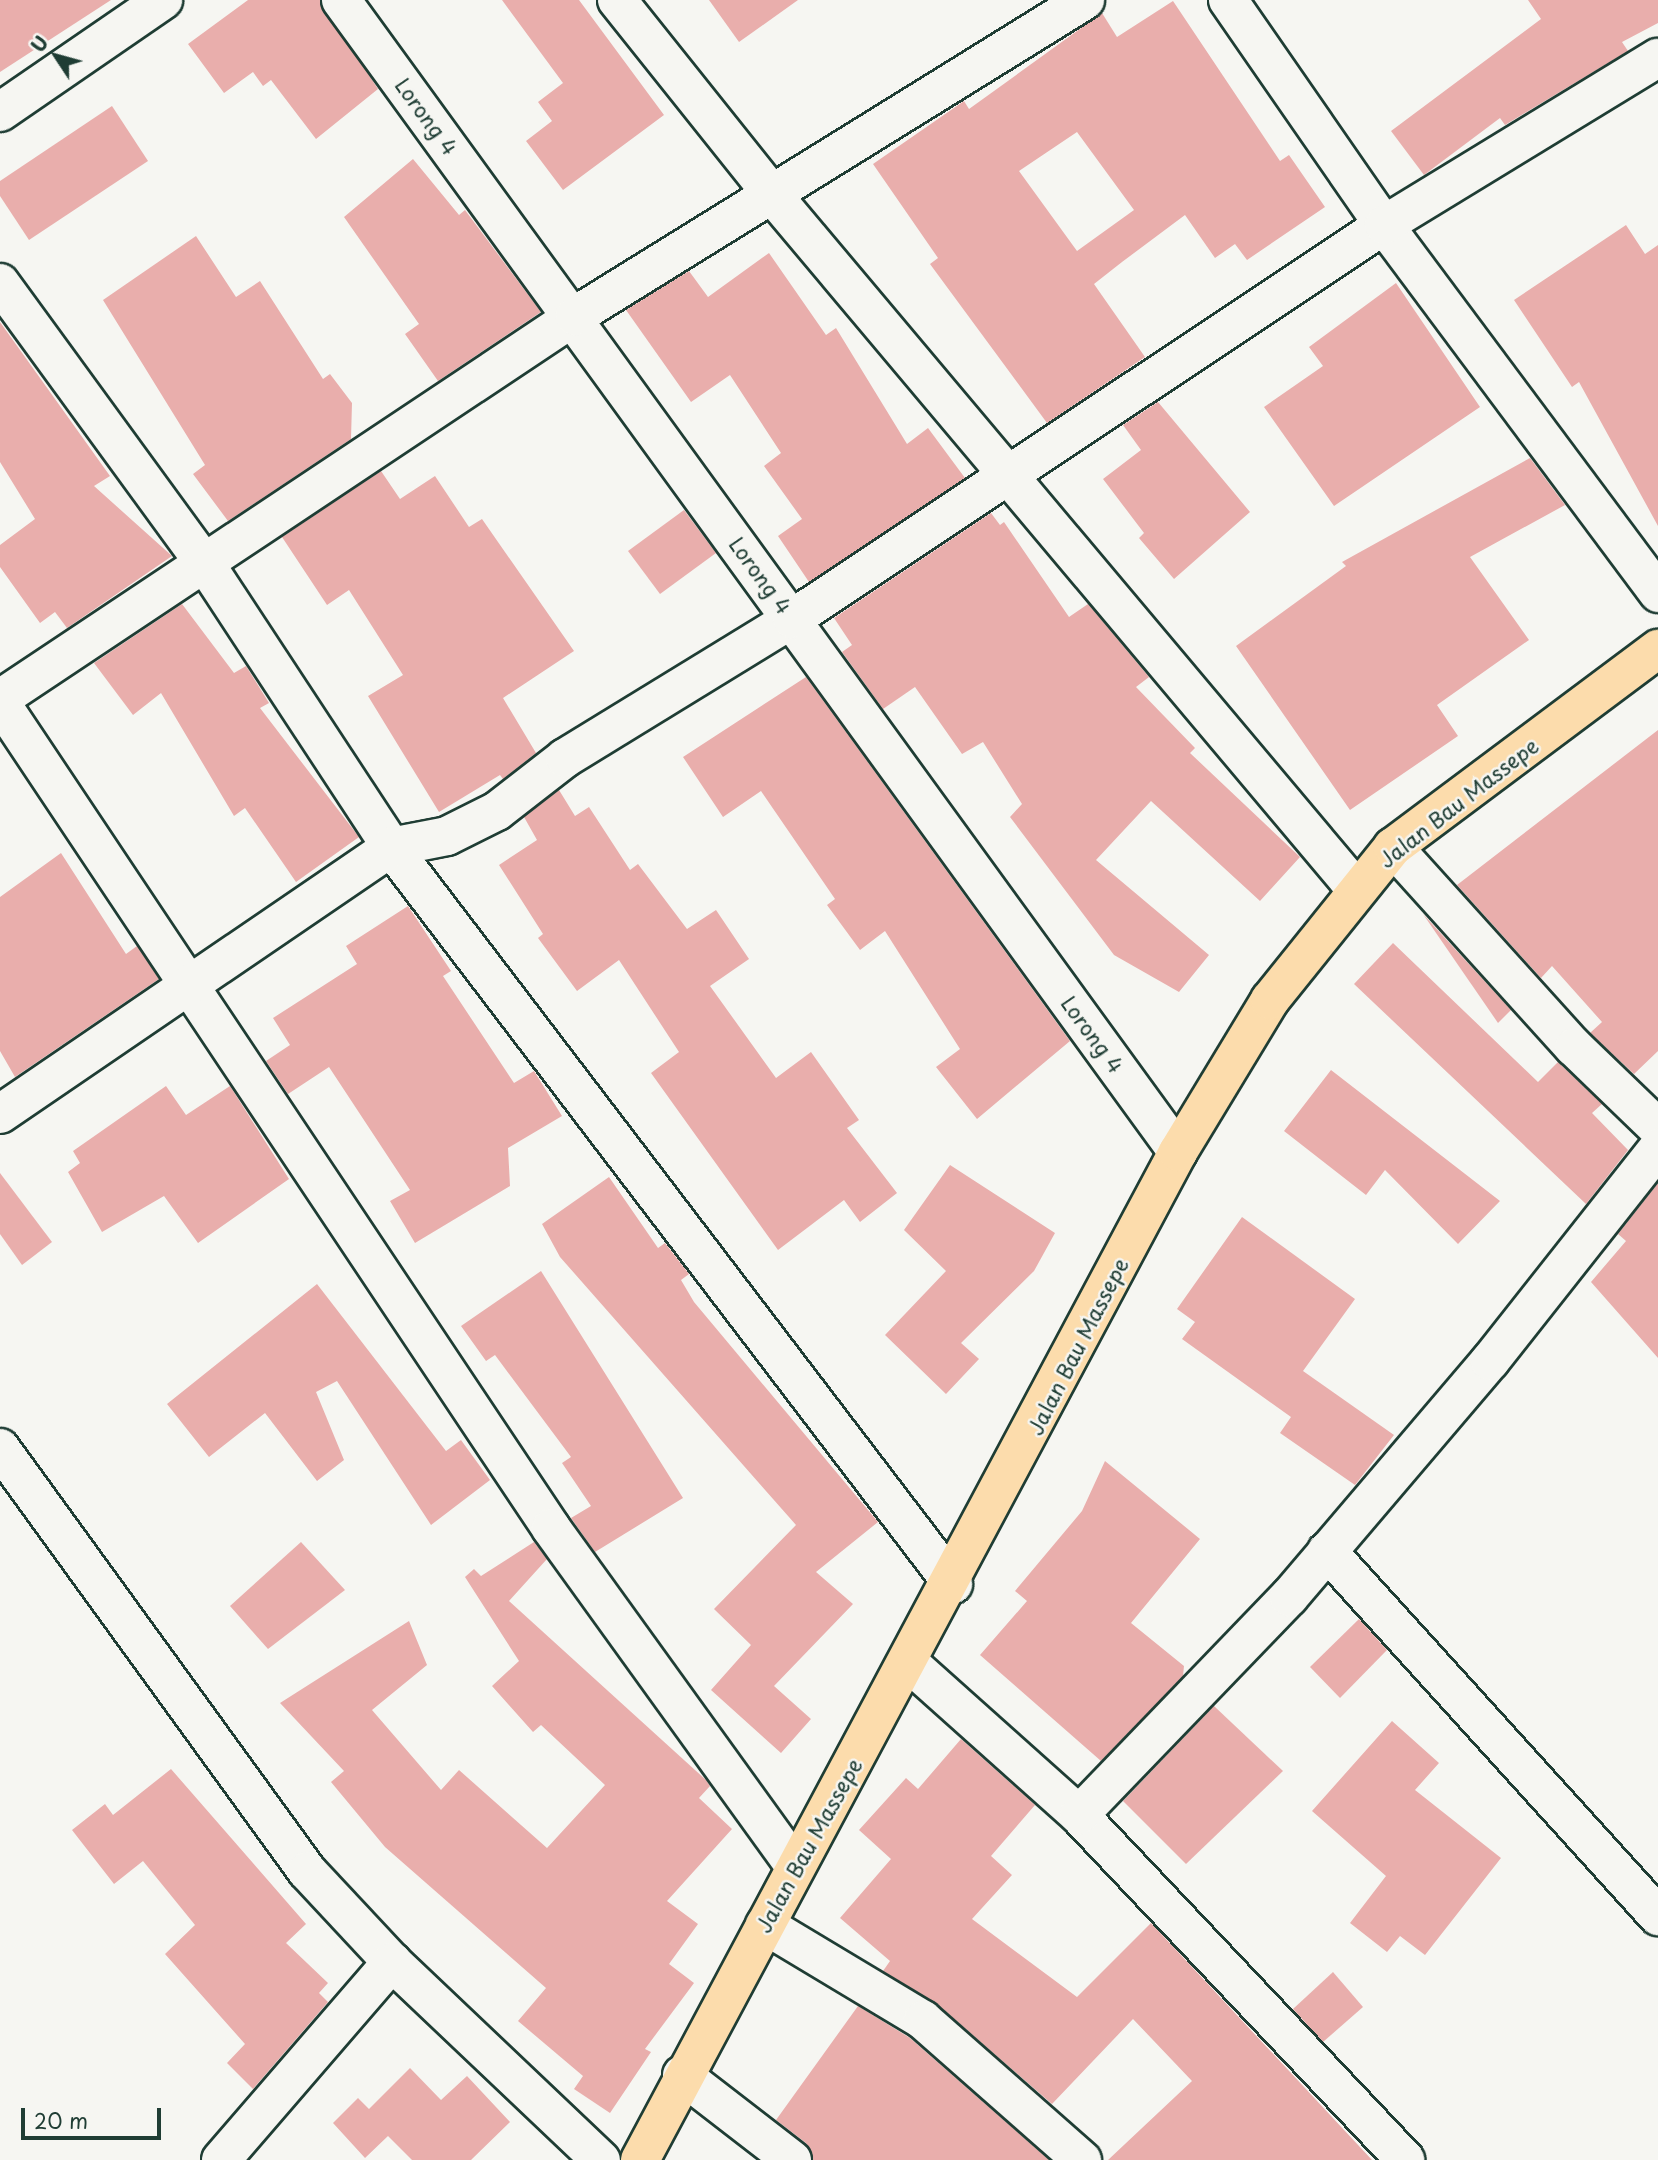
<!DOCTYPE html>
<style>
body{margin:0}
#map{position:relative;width:1658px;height:2160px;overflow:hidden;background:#f6f6f2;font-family:"Playpen Sans",sans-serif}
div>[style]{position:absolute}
.building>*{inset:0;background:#e9aeac}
.roads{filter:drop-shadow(2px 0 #1f3d34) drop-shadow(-2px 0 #1f3d34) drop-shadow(0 2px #1f3d34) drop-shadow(0 -2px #1f3d34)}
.minor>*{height:38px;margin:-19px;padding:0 19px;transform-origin:19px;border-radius:19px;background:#f6f6f2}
.major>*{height:38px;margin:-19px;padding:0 19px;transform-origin:19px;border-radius:19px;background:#fcdcac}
span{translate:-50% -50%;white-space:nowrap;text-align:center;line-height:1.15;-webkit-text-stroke:5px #f6f6f2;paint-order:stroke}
.street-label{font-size:21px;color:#1f3d34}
.north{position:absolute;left:21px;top:21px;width:70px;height:70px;-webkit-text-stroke:5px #f6f6f2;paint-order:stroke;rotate:306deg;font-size:19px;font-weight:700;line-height:28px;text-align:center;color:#1f3d34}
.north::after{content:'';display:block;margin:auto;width:24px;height:32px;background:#1f3d34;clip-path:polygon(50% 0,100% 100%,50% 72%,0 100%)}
.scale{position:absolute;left:21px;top:2108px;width:140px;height:32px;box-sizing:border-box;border:4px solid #1f3d34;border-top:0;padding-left:9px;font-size:21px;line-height:24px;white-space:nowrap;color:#1f3d34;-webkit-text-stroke:5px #f6f6f2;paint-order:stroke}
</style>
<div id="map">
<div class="building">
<div style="clip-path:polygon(0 0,111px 0,0 72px)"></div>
<div style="clip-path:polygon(248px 0,320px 0,378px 89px,316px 139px,271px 80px,263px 86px,253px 72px,224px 93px,188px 44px)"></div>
<div style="clip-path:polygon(502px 0,579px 0,664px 115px,563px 190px,526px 141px,552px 121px,538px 102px,563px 83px)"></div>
<div style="clip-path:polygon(709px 0,798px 0,739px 42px)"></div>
<div style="clip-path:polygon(1528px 0,1658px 0,1658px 23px,1622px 42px,1628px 51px,1505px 125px,1500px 118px,1424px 175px,1391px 131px,1541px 19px)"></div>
<div style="clip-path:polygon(evenodd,1173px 1px,1280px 161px,1289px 155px,1325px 207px,1247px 260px,1235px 244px,1215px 258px,1185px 215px,1122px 262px,1094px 284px,1145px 357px,1047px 423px,930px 264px,938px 258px,873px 164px,964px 101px,969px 109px,1102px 13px,1117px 37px,1173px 1px,1077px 132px,1134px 210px,1077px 251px,1019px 171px,1077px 132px)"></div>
<div style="clip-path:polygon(112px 106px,148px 161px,29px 240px,0 196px,0 181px)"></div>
<div style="clip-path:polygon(413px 159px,459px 215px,465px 210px,541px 312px,438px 381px,405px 334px,419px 324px,344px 217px)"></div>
<div style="clip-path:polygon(1626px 225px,1645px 254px,1658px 245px,1658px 526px,1579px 382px,1572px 387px,1514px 300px)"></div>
<div style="clip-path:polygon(196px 236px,236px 297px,260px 281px,323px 379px,330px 374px,352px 403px,351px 439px,228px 521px,193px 474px,205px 465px,103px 300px)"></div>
<div style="clip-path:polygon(769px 253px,826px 335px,836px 328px,907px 444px,928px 428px,965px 478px,809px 582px,778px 536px,802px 519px,764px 466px,781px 453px,730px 375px,691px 402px,626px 310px,689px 271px,708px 297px)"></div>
<div style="clip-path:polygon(1396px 283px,1480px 407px,1334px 506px,1264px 407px,1323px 366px,1309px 347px)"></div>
<div style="clip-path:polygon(0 322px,110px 476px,94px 486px,172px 556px,67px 628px,55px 612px,40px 623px,0 567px,0 545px,35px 519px,0 462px)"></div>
<div style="clip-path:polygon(1158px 402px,1250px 512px,1174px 579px,1139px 538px,1144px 533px,1103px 479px,1141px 450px,1123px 425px)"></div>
<div style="clip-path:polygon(1530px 458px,1565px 505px,1470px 557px,1529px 640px,1437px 705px,1458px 736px,1350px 810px,1236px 646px,1346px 566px,1342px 562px)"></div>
<div style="clip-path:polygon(381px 471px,400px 499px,435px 476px,469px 527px,482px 519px,574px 651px,503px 698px,536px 753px,503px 779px,500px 775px,439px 812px,368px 696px,403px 675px,349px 590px,327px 605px,282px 537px)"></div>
<div style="clip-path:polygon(684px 510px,716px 553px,660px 594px,628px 551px)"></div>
<div style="clip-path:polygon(991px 513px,1000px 525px,1004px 522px,1069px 617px,1088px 604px,1149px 677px,1136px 687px,1195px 748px,1190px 753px,1300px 857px,1260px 901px,1151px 801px,1096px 860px,1209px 955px,1179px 992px,1114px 955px,1010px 817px,1022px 804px,983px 742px,962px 754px,915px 687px,883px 709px,842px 652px,852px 645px,834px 618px)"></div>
<div style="clip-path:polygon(182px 604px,234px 673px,246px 666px,269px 703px,260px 708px,359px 837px,296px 882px,245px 808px,234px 816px,161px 693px,133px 715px,94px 663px)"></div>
<div style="clip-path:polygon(806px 677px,1070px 1041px,977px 1119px,936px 1067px,960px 1049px,885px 931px,860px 950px,827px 905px,835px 899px,761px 791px,723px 817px,683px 757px)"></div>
<div style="clip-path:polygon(1658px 730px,1658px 1051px,1634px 1074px,1590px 1033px,1602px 1022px,1552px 966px,1541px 978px,1457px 885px)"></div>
<div style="clip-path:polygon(559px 790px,575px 816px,589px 807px,630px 870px,638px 864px,687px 929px,716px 910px,749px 959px,710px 986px,776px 1078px,811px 1052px,859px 1120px,847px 1128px,897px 1193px,860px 1222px,844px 1200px,778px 1250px,651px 1073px,679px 1052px,619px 960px,577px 991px,538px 938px,543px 934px,499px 865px,537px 840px,524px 817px)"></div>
<div style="clip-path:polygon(61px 853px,126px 954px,137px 946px,159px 979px,15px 1077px,0 1051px,0 897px)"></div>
<div style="clip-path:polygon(408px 906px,451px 971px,443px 976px,514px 1083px,534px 1071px,562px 1116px,508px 1148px,510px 1186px,415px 1243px,390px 1201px,410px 1190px,329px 1067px,288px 1094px,266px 1061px,290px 1045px,273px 1018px,357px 964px,346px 946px)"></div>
<div style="clip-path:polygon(1423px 914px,1511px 1010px,1498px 1023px)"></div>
<div style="clip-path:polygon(1393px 943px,1538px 1082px,1558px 1062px,1602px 1104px,1592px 1113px,1628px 1150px,1586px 1204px,1354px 984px)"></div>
<div style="clip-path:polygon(1331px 1070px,1500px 1201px,1458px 1244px,1385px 1170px,1366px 1195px,1284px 1131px)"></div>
<div style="clip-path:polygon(166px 1086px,186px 1115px,230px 1086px,289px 1179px,198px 1243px,164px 1196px,102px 1232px,68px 1172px,80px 1163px,73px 1151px)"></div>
<div style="clip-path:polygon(950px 1165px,1055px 1233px,1034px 1271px,961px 1343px,979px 1359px,946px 1394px,885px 1335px,946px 1271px,904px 1230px)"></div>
<div style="clip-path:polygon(0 1173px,52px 1242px,22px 1265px,0 1234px)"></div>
<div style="clip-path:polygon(609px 1177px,658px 1248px,665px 1243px,689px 1274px,681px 1280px,694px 1302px,878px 1522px,816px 1572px,853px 1604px,774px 1686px,811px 1719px,781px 1753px,711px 1690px,751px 1645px,714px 1609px,796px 1525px,560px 1257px,542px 1224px)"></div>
<div style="clip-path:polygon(1658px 1183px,1658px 1358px,1591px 1282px,1626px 1241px,1618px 1234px)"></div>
<div style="clip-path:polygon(1242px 1217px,1355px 1299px,1303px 1371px,1394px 1435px,1355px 1485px,1280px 1433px,1291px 1417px,1182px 1339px,1195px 1322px,1177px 1309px)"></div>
<div style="clip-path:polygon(541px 1271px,683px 1498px,595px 1552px,571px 1518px,591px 1506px,562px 1463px,571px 1457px,495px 1355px,486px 1361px,461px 1326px)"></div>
<div style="clip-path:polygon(317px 1284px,446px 1451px,461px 1440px,490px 1480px,431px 1525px,337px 1381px,316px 1392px,344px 1460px,317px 1481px,265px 1413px,209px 1457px,167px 1404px)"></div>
<div style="clip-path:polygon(1105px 1461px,1200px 1539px,1131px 1623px,1184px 1666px,1183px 1676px,1101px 1761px,980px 1655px,1027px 1601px,1015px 1591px,1082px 1511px)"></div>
<div style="clip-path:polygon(301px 1542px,345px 1590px,268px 1649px,230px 1606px)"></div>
<div style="clip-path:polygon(534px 1542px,547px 1559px,509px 1601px,706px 1780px,710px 1786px,699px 1798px,732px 1829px,667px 1901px,698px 1924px,669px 1964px,694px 1983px,645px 2049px,651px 2052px,610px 2113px,574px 2089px,583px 2076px,518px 2021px,546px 1988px,385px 1847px,331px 1782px,344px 1771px,280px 1703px,409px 1621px,427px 1665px,372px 1710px,441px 1790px,459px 1770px,547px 1848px,605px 1785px,541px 1725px,533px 1732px,492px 1686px,519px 1661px,465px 1577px,474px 1569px,481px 1576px)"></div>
<div style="clip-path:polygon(1359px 1619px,1387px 1650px,1340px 1698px,1310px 1667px)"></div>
<div style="clip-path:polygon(1214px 1706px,1283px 1771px,1186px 1864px,1123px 1801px)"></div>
<div style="clip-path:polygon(1392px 1721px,1439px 1763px,1415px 1790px,1501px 1858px,1425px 1955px,1400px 1936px,1387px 1952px,1350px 1923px,1386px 1876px,1312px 1811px)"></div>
<div style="clip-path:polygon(961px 1739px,1035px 1805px,991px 1856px,1012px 1875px,972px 1919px,1077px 1997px,1151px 1923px,1372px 2160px,1108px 2160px,1192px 2081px,1133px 2019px,1052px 2104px,937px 2004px,883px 1971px,890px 1961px,840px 1918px,891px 1859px,859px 1830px,906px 1778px,918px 1789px)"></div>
<div style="clip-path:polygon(171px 1769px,306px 1924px,286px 1943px,328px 1983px,319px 1993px,328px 2002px,253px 2089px,227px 2063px,245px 2044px,165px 1954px,195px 1925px,143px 1861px,114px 1884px,72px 1830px,105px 1804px,113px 1815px)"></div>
<div style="clip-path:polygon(1333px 1972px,1363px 2007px,1323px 2042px,1293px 2009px)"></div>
<div style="clip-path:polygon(858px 2006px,910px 2038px,1049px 2160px,813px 2160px,806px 2143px,776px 2120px)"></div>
<div style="clip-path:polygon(410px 2068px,441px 2100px,467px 2076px,510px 2122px,471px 2160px,412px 2160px,388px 2136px,365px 2158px,333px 2123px,358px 2098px,369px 2109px)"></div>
</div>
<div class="roads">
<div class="minor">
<div style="left:341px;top:0;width:1424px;rotate:54deg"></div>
<div style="left:617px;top:0;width:246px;rotate:51.4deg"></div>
<div style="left:770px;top:192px;width:909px;rotate:49.95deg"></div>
<div style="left:1228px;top:0;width:274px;rotate:55.3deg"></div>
<div style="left:1384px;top:225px;width:459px;rotate:53.3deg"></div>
<div style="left:0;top:112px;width:198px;rotate:-34.5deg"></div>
<div style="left:0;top:283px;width:349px;rotate:53.9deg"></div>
<div style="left:206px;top:565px;width:337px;rotate:56.7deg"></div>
<div style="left:391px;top:847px;width:927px;rotate:52.67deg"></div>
<div style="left:0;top:699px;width:691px;rotate:-33.67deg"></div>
<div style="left:575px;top:316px;width:600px;rotate:-31.78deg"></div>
<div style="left:0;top:702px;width:993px;rotate:56.29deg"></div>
<div style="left:551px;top:1528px;width:417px;rotate:54.2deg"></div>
<div style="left:1393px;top:847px;width:270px;rotate:47.9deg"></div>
<div style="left:1574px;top:1047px;width:117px;rotate:44deg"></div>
<div style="left:0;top:1114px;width:473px;rotate:-34.3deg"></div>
<div style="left:391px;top:847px;width:57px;rotate:-11.1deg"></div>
<div style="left:447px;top:836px;width:56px;rotate:-26.6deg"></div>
<div style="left:497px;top:811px;width:86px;rotate:-37.9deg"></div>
<div style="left:565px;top:758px;width:266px;rotate:-31.5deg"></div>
<div style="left:792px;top:619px;width:711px;rotate:-33.65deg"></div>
<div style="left:1384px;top:225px;width:321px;rotate:-31.4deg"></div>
<div style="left:0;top:1448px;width:523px;rotate:54.03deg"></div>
<div style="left:307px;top:1871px;width:125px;rotate:47deg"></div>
<div style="left:392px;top:1962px;width:288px;rotate:43.5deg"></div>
<div style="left:1327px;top:1551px;width:493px;rotate:47.8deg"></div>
<div style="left:908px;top:1662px;width:229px;rotate:41.8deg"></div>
<div style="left:1079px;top:1815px;width:475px;rotate:46.6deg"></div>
<div style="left:1079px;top:1815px;width:303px;rotate:-46.1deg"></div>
<div style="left:1289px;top:1597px;width:310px;rotate:-49.6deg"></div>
<div style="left:1490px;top:1361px;width:271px;rotate:-51.7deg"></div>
<div style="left:765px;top:1925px;width:184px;rotate:31deg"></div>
<div style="left:923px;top:2020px;width:212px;rotate:41.4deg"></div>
<div style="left:682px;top:2075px;width:139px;rotate:37.7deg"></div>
<div style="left:221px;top:2160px;width:262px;rotate:-49.2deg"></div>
</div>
<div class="major">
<div style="left:640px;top:2160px;width:1143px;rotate:-61.91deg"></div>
<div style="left:1178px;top:1152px;width:178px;rotate:-58.8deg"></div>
<div style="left:1270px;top:1000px;width:196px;rotate:-51.2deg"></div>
<div style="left:1393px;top:847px;width:331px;rotate:-36.8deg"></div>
</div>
</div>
<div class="street-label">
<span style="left:427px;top:116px;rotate:54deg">Lorong 4</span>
<span style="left:761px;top:575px;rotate:54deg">Lorong 4</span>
<span style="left:1458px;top:802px;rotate:-38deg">Jalan Bau Massepe</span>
<span style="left:1093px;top:1034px;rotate:54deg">Lorong 4</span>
<span style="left:1077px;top:1346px;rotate:-63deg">Jalan Bau Massepe</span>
<span style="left:808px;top:1845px;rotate:-61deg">Jalan Bau Massepe</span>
</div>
<div class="north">U</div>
<div class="scale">20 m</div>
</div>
